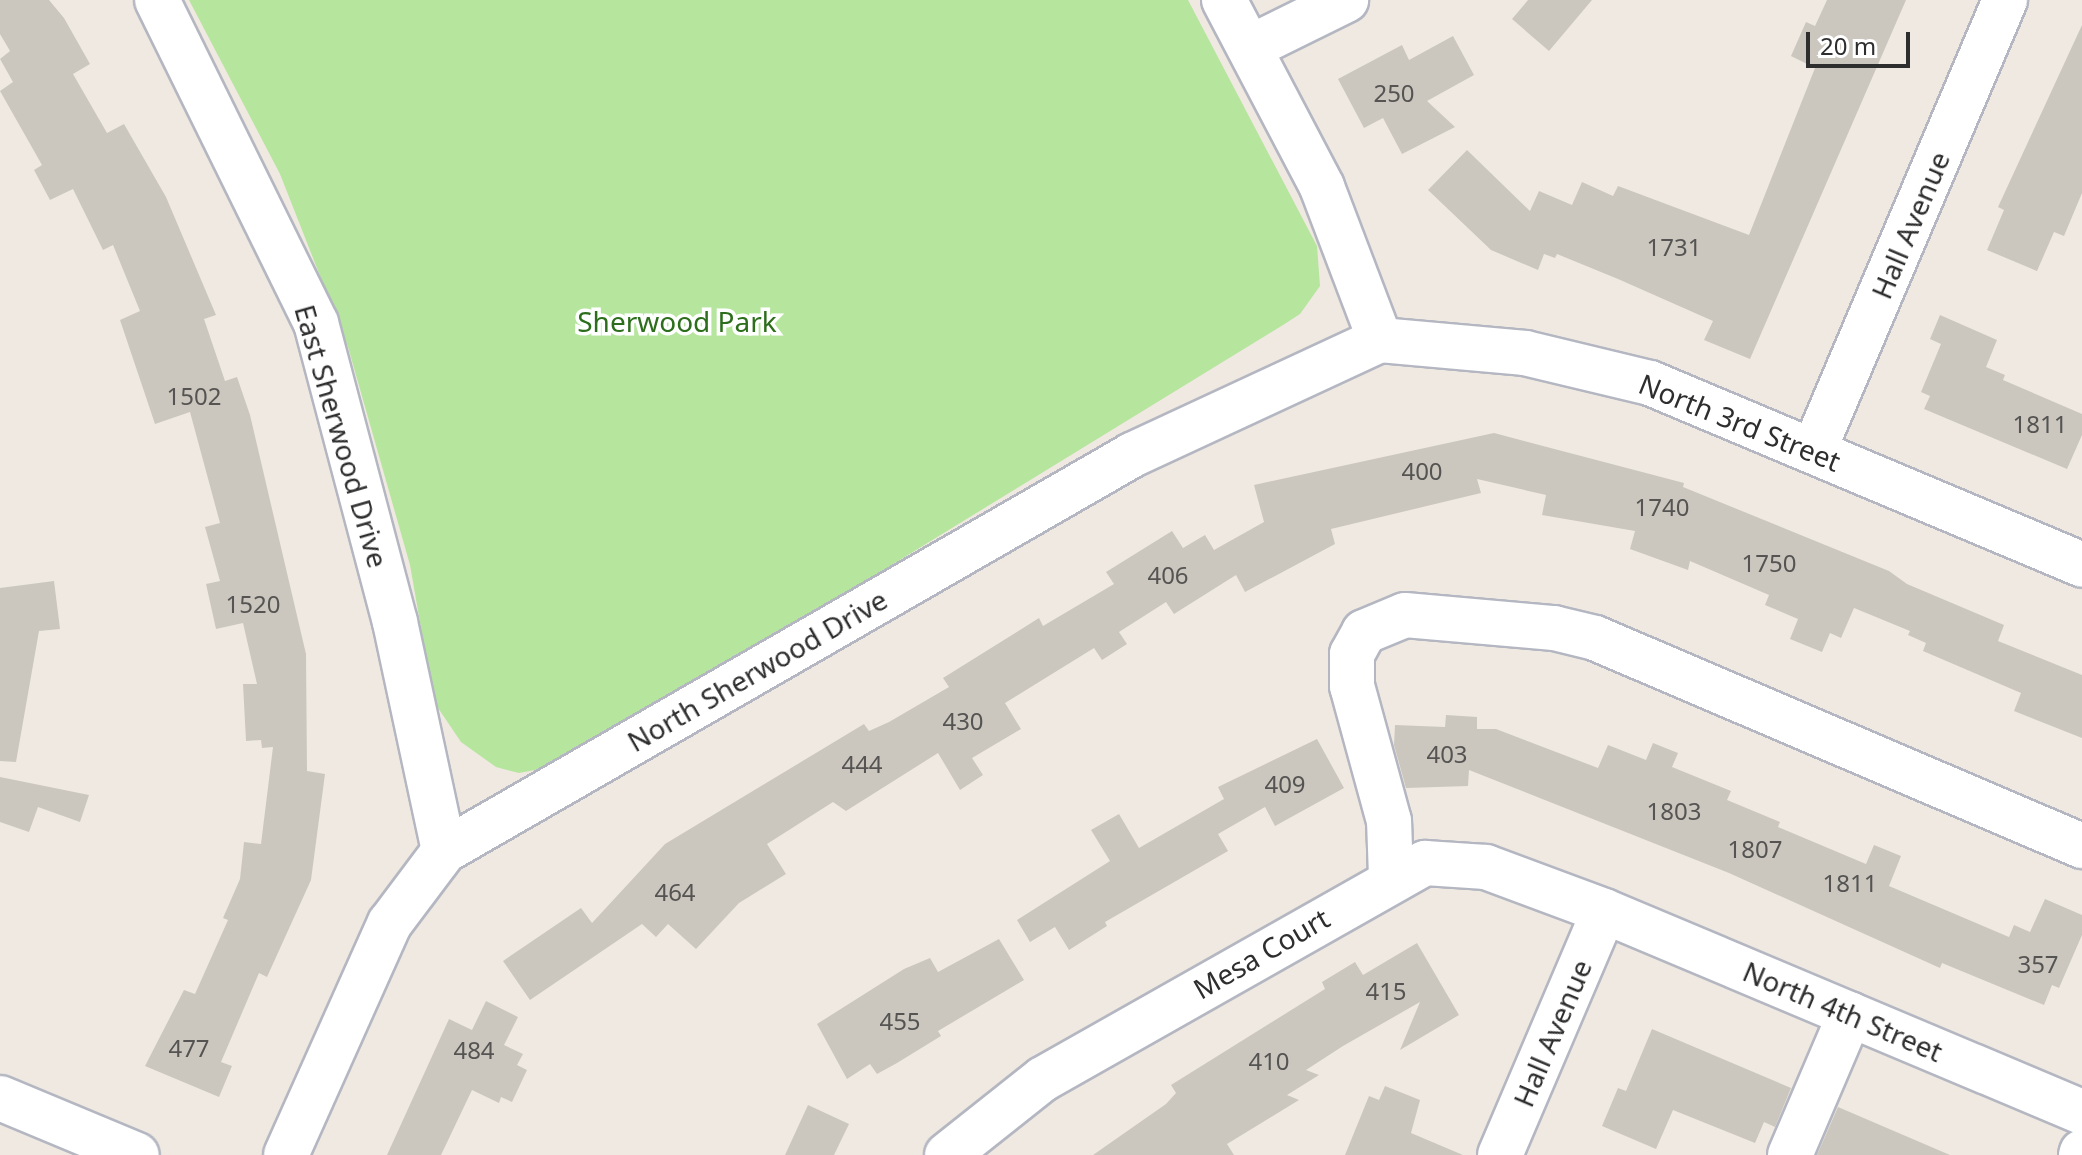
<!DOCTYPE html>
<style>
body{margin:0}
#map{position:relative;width:2082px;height:1155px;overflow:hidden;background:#efe9e1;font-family:"Noto Sans",sans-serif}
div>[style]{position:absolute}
.green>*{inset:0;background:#b6e59e}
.building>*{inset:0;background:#cbc7bf}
.roads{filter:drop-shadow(2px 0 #b4b7c1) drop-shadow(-2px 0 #b4b7c1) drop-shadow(0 2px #b4b7c1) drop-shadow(0 -2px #b4b7c1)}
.minor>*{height:44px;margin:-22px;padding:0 22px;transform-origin:22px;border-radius:22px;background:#fff}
span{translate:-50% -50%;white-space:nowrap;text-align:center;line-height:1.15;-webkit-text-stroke:7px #fff;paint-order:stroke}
.number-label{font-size:24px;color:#555452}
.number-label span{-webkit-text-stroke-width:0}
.street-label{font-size:28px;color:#2e2e2e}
.park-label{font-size:28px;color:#2c6e1b}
.scale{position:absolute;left:1806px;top:32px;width:104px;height:36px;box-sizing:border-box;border:4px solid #2e2e2e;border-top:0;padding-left:10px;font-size:24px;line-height:28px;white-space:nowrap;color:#2e2e2e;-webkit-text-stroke:6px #fff;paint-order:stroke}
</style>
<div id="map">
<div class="green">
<div style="clip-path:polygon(189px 0,1188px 0,1317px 246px,1320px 286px,1300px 314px,1283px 325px,567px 764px,519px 773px,496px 767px,461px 742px,434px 702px,410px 565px,348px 347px,280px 174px)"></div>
</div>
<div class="building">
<div style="clip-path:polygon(0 0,49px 0,64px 18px,90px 64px,73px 74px,107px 133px,124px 124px,166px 197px,216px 315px,204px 319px,225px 381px,237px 377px,250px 415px,306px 654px,307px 771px,325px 774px,311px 880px,267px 977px,259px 973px,221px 1062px,232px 1066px,219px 1097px,145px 1066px,184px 990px,195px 994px,228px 920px,223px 918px,240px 879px,244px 842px,261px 844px,273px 747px,262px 748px,261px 740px,246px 741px,243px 684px,257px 684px,243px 623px,216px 629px,206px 584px,220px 581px,205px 527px,220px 523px,190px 412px,155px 424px,120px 320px,140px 311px,113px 245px,103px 250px,73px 189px,50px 200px,34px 170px,42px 165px,0 91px,13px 82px,0 59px,10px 51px,0 34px)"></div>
<div style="clip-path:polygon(1528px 0,1592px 0,1549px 51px,1512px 19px)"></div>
<div style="clip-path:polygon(1827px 0,1906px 0,1750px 359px,1704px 340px,1713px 321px,1618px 279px,1557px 254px,1555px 258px,1544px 254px,1538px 270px,1491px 250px,1428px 190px,1467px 150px,1530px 211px,1539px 191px,1572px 205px,1582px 182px,1613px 196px,1618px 186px,1749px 235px,1815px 68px,1791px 56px,1806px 22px,1815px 26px)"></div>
<div style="clip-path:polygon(2082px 25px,2082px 193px,2064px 236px,2054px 232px,2037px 271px,1987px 250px,2004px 210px,1998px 207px)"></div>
<div style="clip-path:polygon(1453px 36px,1474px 75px,1427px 101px,1455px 127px,1402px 154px,1383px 118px,1364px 128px,1338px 79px,1402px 45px,1409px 60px)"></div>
<div style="clip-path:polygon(1940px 315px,1997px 340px,1986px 367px,2005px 375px,2003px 380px,2082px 414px,2082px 435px,2067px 469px,1924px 409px,1930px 396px,1921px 392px,1941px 344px,1930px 339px)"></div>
<div style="clip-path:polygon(1494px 433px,1684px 483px,1683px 487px,1889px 571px,1907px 584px,2004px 625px,1998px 641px,2082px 675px,2082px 738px,2014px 711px,2021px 693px,1923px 651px,1926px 643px,1908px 635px,1910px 631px,1854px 608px,1841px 638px,1830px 633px,1822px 652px,1790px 639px,1798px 619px,1765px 605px,1769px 595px,1690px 561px,1688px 570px,1630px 549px,1635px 531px,1542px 515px,1546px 495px,1477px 479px,1481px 493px,1331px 529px,1335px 544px,1245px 592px,1236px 575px,1174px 614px,1166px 602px,1119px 632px,1127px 644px,1102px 660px,1094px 648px,1005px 703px,1021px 729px,972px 758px,983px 775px,960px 790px,938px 753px,846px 811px,833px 802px,767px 844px,786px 874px,739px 903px,696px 949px,668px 924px,656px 937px,642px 924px,530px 1000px,503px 961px,581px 908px,592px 923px,665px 844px,864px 724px,869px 731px,889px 722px,949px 687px,943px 678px,1039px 618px,1043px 626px,1114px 584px,1106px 572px,1172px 531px,1183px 548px,1205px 535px,1214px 550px,1264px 522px,1254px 485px)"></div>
<div style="clip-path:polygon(54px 581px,60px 629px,39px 631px,16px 762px,0 761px,0 588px)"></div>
<div style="clip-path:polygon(1446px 715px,1477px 717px,1477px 729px,1496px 729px,1598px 768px,1608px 745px,1646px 760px,1653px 743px,1678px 753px,1672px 767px,1731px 791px,1727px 800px,1780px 822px,1778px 827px,1866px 864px,1874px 845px,1901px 856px,1889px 886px,2009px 937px,2014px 925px,2030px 932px,2045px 899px,2082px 915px,2082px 935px,2059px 988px,2052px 985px,2044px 1005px,1942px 963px,1940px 968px,1729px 873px,1469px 770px,1468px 786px,1406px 788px,1394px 745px,1395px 725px,1445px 727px)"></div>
<div style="clip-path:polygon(1317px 739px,1344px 788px,1275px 826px,1265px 807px,1218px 834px,1228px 851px,1105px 922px,1107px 926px,1069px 950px,1055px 927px,1030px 942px,1017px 920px,1110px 861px,1091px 830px,1119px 814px,1139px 848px,1224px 799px,1218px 787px)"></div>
<div style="clip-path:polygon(0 777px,89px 795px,80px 822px,38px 807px,29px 832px,0 822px)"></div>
<div style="clip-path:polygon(999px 939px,1024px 980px,938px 1031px,941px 1036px,897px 1063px,877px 1074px,870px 1064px,847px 1079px,817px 1024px,904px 969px,930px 958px,938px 972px)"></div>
<div style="clip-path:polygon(1417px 943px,1459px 1015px,1400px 1050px,1420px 1002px,1343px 1046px,1306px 1070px,1319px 1075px,1287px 1095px,1299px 1100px,1227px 1144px,1234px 1155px,1093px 1155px,1166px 1104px,1176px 1093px,1171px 1085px,1325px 989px,1322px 982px,1355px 962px,1363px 975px)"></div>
<div style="clip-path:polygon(486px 1001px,518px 1017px,504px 1045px,523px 1054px,517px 1065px,527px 1070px,512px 1102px,501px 1097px,499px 1103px,472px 1090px,441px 1155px,387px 1155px,449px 1019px,472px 1030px)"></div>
<div style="clip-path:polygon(1652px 1029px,1791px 1088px,1775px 1127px,1764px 1122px,1755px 1143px,1673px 1110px,1656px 1149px,1602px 1126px,1618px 1088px,1626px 1091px)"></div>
<div style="clip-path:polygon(1385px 1086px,1420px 1100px,1411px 1133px,1463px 1155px,1345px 1155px,1369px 1096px,1379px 1100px)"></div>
<div style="clip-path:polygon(808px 1105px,849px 1124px,834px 1155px,785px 1155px)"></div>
<div style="clip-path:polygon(1838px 1107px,1950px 1155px,1817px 1155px)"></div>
</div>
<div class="roads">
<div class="minor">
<div style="left:157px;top:0;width:360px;rotate:63.8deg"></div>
<div style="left:316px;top:323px;width:309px;rotate:75.2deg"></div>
<div style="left:395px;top:622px;width:234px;rotate:77.9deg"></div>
<div style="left:1224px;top:0;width:211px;rotate:62.3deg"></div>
<div style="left:1322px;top:187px;width:164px;rotate:69.2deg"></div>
<div style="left:1253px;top:46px;width:104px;rotate:-26.3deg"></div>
<div style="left:1380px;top:340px;width:146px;rotate:5.1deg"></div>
<div style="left:1525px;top:353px;width:129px;rotate:13.5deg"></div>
<div style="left:1650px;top:383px;width:469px;rotate:22.8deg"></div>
<div style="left:1814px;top:450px;width:489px;rotate:-67deg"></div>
<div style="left:1391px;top:877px;width:56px;rotate:-92deg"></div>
<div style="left:1389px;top:821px;width:140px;rotate:-105.3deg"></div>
<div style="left:1352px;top:686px;width:32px;rotate:-90deg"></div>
<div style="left:1352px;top:654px;width:25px;rotate:-61deg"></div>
<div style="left:1364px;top:632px;width:44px;rotate:-22.5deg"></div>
<div style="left:1405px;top:615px;width:150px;rotate:5deg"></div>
<div style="left:1554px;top:628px;width:42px;rotate:13.7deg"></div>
<div style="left:1595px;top:638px;width:530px;rotate:23.13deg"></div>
<div style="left:0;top:1098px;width:148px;rotate:22.6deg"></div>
<div style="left:286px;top:1155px;width:254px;rotate:-65.9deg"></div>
<div style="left:390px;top:923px;width:90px;rotate:-53.1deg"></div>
<div style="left:444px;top:851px;width:794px;rotate:-29.92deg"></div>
<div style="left:1132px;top:455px;width:273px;rotate:-24.9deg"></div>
<div style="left:947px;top:1155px;width:122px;rotate:-38.4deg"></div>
<div style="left:1043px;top:1079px;width:439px;rotate:-29.5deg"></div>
<div style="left:1425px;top:863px;width:61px;rotate:3.8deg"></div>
<div style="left:1486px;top:867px;width:126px;rotate:20.4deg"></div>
<div style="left:1604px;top:911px;width:519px;rotate:22.81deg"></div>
<div style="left:1500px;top:1155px;width:265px;rotate:-66.9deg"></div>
<div style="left:1790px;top:1155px;width:153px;rotate:-66.9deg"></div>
<div style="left:2081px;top:1155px;width:3px;rotate:-72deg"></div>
</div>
</div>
<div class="number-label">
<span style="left:1394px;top:93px">250</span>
<span style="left:1674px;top:247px">1731</span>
<span style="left:194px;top:396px">1502</span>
<span style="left:2040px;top:424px">1811</span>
<span style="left:1422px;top:471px">400</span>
<span style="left:1662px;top:507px">1740</span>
<span style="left:1769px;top:563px">1750</span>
<span style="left:1168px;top:575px">406</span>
<span style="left:253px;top:604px">1520</span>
<span style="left:963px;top:721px">430</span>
<span style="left:1447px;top:754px">403</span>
<span style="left:862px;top:764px">444</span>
<span style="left:1285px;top:784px">409</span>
<span style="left:1674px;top:811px">1803</span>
<span style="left:1755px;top:849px">1807</span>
<span style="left:1850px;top:883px">1811</span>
<span style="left:675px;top:892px">464</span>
<span style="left:2038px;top:964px">357</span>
<span style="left:1386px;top:991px">415</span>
<span style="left:900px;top:1021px">455</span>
<span style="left:189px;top:1048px">477</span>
<span style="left:474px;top:1050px">484</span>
<span style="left:1269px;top:1061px">410</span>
</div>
<div class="street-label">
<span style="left:1910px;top:225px;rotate:-67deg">Hall Avenue</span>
<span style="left:1740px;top:422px;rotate:22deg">North 3rd Street</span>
<span style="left:342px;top:436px;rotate:74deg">East Sherwood Drive</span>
<span style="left:757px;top:670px;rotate:-30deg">North Sherwood Drive</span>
<span style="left:1261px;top:953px;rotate:-30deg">Mesa Court</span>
<span style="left:1843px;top:1011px;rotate:23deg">North 4th Street</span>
<span style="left:1552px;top:1033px;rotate:-67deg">Hall Avenue</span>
</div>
<div class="park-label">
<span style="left:677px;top:321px">Sherwood Park</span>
</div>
<div class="scale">20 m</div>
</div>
